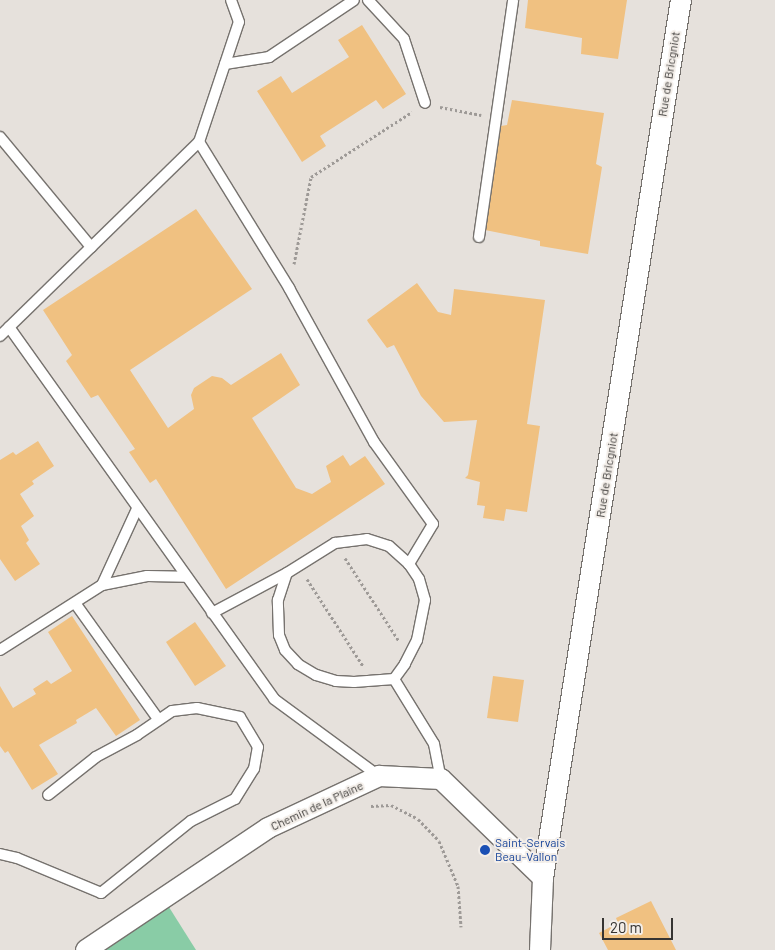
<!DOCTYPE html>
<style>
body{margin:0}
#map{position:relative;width:775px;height:950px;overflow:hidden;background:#e6e1dc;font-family:Barlow,sans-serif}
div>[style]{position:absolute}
.green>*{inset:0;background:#89cca6}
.building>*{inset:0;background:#f0c181}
.path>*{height:3px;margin-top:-1.5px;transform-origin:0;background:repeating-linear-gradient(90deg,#9e9a97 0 2.5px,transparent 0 5px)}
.roads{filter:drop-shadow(1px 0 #76726e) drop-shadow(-1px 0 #76726e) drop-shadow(0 1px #76726e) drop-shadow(0 -1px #76726e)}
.service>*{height:10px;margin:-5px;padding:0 5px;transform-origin:5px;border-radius:5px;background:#fff}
.minor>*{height:20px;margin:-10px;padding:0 10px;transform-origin:10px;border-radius:10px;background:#fff}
.dots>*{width:14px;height:14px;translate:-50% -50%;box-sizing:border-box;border:2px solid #f3eee9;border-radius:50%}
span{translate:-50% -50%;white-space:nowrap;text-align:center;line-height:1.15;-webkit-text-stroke:4px #f3eee9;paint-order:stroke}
.street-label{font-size:12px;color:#363432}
.transit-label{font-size:12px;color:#164399}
.left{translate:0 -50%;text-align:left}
.scale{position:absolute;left:602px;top:918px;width:71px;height:22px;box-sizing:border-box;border:2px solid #363432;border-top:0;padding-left:6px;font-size:15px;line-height:18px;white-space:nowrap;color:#363432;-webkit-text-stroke:4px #f3eee9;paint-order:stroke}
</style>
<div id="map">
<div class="green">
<div style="clip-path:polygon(167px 904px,196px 950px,101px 950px)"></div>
</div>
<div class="building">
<div style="clip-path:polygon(528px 0,627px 0,618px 59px,581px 54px,582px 38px,525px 28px)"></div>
<div style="clip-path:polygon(362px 25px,406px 94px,383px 109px,376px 100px,320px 136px,326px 146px,302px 162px,257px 91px,281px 76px,292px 93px,349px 57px,338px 40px)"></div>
<div style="clip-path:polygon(512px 100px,604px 113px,596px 164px,602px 167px,588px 254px,540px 246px,540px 241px,485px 230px,501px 126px,507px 125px)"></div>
<div style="clip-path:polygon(196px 209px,252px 289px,130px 370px,168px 428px,194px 409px,191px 395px,194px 388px,212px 376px,222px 378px,231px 385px,281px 353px,300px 385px,252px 418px,296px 488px,312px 494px,331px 482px,326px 466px,343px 455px,350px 466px,365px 456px,385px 484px,226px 589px,156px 479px,150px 483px,129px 452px,135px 449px,98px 395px,91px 398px,66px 361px,72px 355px,43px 310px)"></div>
<div style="clip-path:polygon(417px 283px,438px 312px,451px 315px,454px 289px,545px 300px,527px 424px,540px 426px,527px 512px,506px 509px,504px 521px,483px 518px,485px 506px,477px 505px,480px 482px,465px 478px,468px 475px,477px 420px,444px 422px,421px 396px,394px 345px,387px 348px,368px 322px,367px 320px)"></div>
<div style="clip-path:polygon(38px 441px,54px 466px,32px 481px,34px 484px,20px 494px,34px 516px,21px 526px,29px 540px,26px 543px,40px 564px,15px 581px,0 559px,0 460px,13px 452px,16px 455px)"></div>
<div style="clip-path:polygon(72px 616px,140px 720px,116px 736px,96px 708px,76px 720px,77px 723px,39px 745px,58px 774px,32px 790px,8px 751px,5px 753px,0 746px,0 686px,13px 708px,36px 694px,33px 689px,47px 680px,51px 684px,72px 671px,48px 632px)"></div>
<div style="clip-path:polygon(195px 622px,226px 666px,195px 686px,166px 642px)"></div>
<div style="clip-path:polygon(493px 676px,524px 680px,518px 722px,487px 718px)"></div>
<div style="clip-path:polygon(651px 901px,676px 950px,608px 950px,599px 933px,618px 923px,616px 918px)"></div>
</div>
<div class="path">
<div style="left:440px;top:107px;width:42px;rotate:11deg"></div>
<div style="left:294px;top:264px;width:89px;rotate:-78.9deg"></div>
<div style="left:311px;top:177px;width:120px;rotate:-32.8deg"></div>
<div style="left:345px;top:558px;width:99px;rotate:57deg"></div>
<div style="left:307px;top:579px;width:103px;rotate:57.2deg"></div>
<div style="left:371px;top:806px;width:20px;rotate:-3deg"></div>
<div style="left:391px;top:805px;width:30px;rotate:27deg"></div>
<div style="left:418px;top:819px;width:30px;rotate:46deg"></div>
<div style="left:439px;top:841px;width:49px;rotate:67.1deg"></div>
<div style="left:458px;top:886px;width:41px;rotate:85.8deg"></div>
</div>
<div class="roads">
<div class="service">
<div style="left:368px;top:0;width:53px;rotate:47.3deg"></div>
<div style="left:404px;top:39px;width:67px;rotate:71.8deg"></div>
<div style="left:225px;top:64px;width:45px;rotate:-9deg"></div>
<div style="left:269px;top:57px;width:102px;rotate:-33.8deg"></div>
<div style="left:0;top:137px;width:143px;rotate:50.4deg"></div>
<div style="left:199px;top:142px;width:172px;rotate:58.3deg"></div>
<div style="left:289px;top:288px;width:176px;rotate:61.1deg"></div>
<div style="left:374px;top:442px;width:101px;rotate:54.3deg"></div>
<div style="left:433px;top:524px;width:47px;rotate:121deg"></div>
<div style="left:479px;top:237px;width:239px;rotate:-81.8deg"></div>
<div style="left:9px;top:327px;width:457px;rotate:54.5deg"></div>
<div style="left:274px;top:699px;width:130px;rotate:36.3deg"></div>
<div style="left:0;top:336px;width:278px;rotate:-44.3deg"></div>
<div style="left:199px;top:142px;width:126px;rotate:-71.6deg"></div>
<div style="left:239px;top:22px;width:23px;rotate:-110deg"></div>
<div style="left:367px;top:539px;width:23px;rotate:18deg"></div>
<div style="left:389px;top:546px;width:27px;rotate:42deg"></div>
<div style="left:409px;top:564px;width:18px;rotate:56deg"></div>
<div style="left:419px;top:579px;width:22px;rotate:74deg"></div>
<div style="left:425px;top:600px;width:41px;rotate:101.3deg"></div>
<div style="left:417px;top:640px;width:27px;rotate:117deg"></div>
<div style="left:405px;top:664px;width:19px;rotate:126deg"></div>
<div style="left:394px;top:679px;width:40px;rotate:175.7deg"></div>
<div style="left:354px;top:682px;width:18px;rotate:-177deg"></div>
<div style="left:336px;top:681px;width:21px;rotate:-163deg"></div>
<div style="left:316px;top:675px;width:21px;rotate:-149deg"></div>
<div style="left:298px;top:664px;width:19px;rotate:-133deg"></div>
<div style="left:285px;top:650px;width:16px;rotate:-112deg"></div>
<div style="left:279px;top:635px;width:35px;rotate:-92deg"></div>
<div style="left:278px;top:600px;width:28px;rotate:-72deg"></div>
<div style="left:287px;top:573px;width:57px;rotate:-32deg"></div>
<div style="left:335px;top:543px;width:32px;rotate:-7deg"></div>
<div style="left:102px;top:585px;width:46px;rotate:-11.3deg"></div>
<div style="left:147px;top:576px;width:39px;rotate:1deg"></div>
<div style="left:75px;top:603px;width:143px;rotate:54.4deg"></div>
<div style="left:212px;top:613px;width:85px;rotate:-28.1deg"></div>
<div style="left:0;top:650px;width:121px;rotate:-32.5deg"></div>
<div style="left:102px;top:585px;width:84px;rotate:-65.3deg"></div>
<div style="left:394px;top:679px;width:76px;rotate:58.4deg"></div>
<div style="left:434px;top:744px;width:36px;rotate:79deg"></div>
<div style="left:0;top:854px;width:17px;rotate:13deg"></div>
<div style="left:17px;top:858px;width:91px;rotate:22.6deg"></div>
<div style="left:101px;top:893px;width:115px;rotate:-38.7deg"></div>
<div style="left:191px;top:821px;width:49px;rotate:-26.6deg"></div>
<div style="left:235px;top:799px;width:36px;rotate:-58deg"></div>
<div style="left:254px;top:769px;width:22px;rotate:-80deg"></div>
<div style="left:258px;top:747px;width:35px;rotate:-121deg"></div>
<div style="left:240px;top:717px;width:44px;rotate:-168.2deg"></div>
<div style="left:197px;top:708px;width:25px;rotate:173deg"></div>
<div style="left:172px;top:711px;width:42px;rotate:145.6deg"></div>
<div style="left:137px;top:735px;width:47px;rotate:151.8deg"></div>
<div style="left:96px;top:757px;width:61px;rotate:141.6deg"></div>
</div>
<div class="minor">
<div style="left:86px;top:950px;width:219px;rotate:-33.8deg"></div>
<div style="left:268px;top:828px;width:123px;rotate:-25.1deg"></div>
<div style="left:379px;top:776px;width:62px;rotate:2.8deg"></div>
<div style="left:441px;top:779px;width:142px;rotate:44.1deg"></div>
<div style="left:540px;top:950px;width:72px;rotate:-87.6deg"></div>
<div style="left:543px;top:878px;width:889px;rotate:-81.07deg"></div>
</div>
</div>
<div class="dots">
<div style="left:485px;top:850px;background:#1a4fb4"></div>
</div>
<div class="street-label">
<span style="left:669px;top:74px;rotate:-81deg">Rue de Bricgniot</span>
<span style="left:607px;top:475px;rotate:-81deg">Rue de Bricgniot</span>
<span style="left:317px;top:806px;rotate:-25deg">Chemin de la Plaine</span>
</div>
<div class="transit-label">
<span class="left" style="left:495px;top:850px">Saint-Servais<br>Beau-Vallon</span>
</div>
<div class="scale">20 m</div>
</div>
